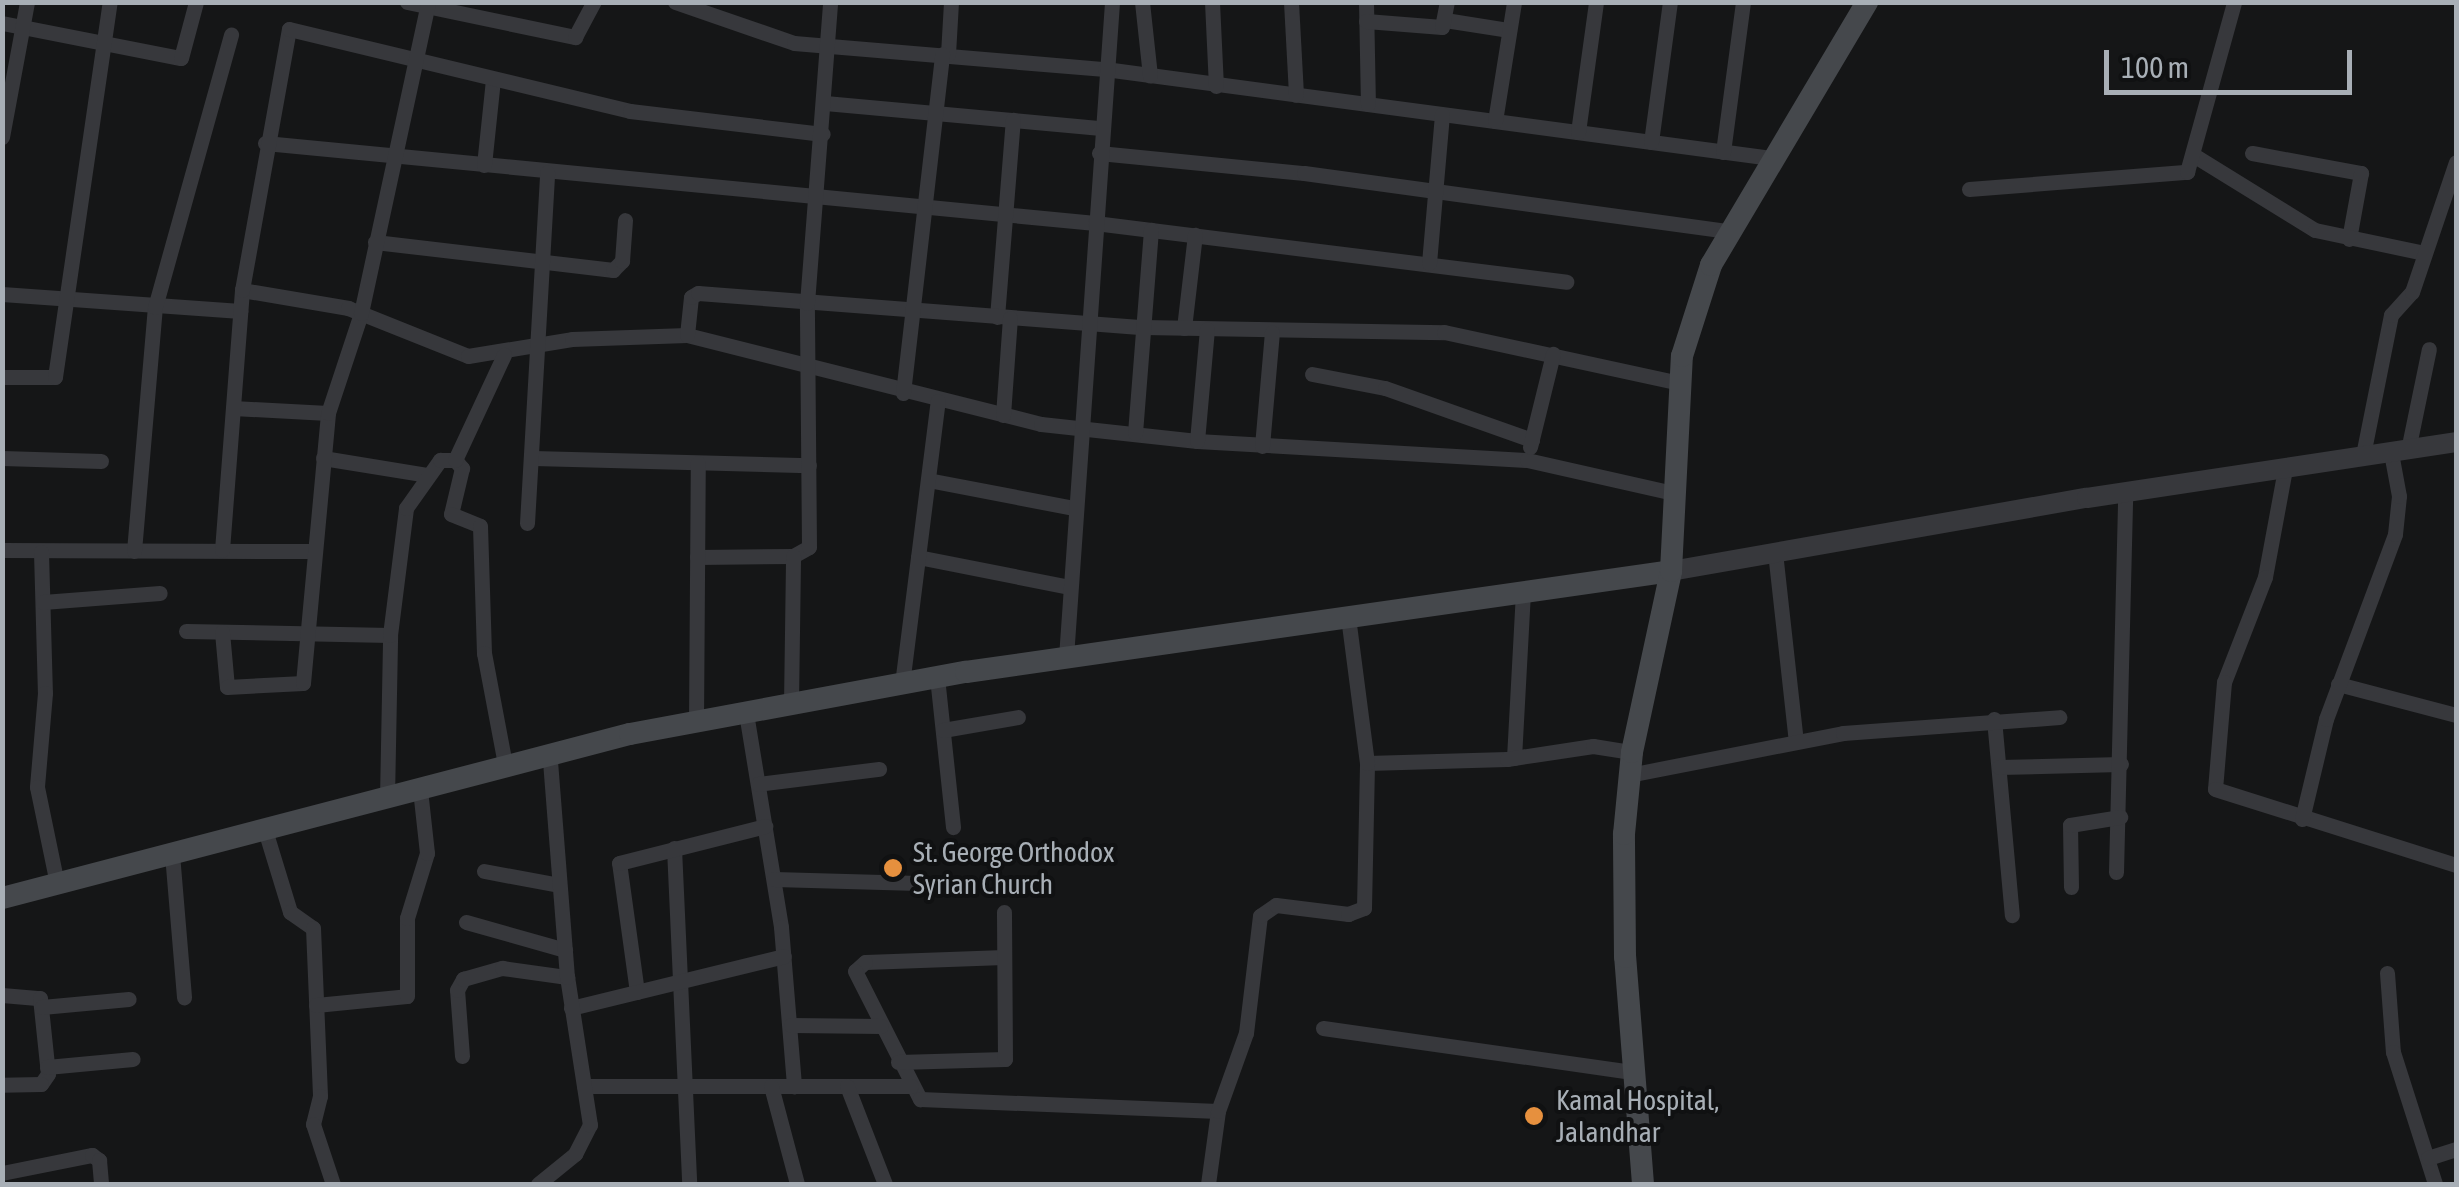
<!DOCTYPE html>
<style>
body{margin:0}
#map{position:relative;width:2459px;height:1187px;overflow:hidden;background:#151617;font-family:"Asap Condensed",sans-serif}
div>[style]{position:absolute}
.minor>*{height:15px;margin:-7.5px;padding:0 7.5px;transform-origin:7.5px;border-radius:7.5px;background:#37383c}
.tertiary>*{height:20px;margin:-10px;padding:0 10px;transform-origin:10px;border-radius:10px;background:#37383c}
.secondary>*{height:22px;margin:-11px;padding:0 11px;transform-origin:11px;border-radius:11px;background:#45484c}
.dots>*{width:28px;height:28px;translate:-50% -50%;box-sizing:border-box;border:5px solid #101112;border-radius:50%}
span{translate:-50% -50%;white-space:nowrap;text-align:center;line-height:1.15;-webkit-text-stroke:8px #101112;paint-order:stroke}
.poi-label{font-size:28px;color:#a8afb6}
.left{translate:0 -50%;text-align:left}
.frame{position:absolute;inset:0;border:5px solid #a8afb6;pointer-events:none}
.scale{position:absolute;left:2104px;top:50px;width:248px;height:45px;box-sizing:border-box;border:5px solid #a8afb6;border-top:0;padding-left:12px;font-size:30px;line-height:35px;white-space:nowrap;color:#a8afb6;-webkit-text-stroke:8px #101112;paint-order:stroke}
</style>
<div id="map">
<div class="minor">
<div style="left:407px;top:2px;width:172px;rotate:11.8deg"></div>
<div style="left:575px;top:37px;width:40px;rotate:-62deg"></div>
<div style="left:675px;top:2px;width:126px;rotate:19deg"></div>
<div style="left:794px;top:43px;width:312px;rotate:4.8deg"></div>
<div style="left:1105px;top:69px;width:672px;rotate:7.61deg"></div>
<div style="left:1142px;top:2px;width:74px;rotate:83.8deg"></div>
<div style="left:1212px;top:2px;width:84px;rotate:87.3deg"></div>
<div style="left:1291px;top:2px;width:93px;rotate:86.9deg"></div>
<div style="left:1366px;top:2px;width:102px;rotate:88.9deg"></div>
<div style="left:1445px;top:20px;width:65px;rotate:8.9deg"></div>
<div style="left:1366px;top:21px;width:76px;rotate:4.5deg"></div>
<div style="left:1442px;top:27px;width:25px;rotate:-79deg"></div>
<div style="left:2px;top:23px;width:182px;rotate:11.1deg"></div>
<div style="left:181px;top:58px;width:58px;rotate:-75deg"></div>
<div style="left:948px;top:54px;width:52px;rotate:-86.7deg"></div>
<div style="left:825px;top:103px;width:277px;rotate:5.2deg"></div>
<div style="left:1495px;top:121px;width:121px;rotate:-80.9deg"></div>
<div style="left:1578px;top:132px;width:131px;rotate:-82.1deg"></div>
<div style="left:2px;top:137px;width:137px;rotate:-79.5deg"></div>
<div style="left:1651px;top:142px;width:141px;rotate:-82.3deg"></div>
<div style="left:265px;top:143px;width:834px;rotate:5.51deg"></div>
<div style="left:1095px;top:223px;width:475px;rotate:7.1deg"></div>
<div style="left:1723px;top:152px;width:151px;rotate:-82.4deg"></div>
<div style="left:1099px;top:153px;width:206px;rotate:5.6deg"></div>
<div style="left:1304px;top:173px;width:430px;rotate:7.8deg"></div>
<div style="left:2252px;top:153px;width:111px;rotate:10.4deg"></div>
<div style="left:2361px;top:173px;width:67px;rotate:100.3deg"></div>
<div style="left:2195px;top:156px;width:141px;rotate:31.7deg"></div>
<div style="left:2315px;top:230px;width:111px;rotate:11.9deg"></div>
<div style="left:484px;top:165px;width:85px;rotate:-84deg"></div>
<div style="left:1969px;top:189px;width:219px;rotate:-4.5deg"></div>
<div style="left:2187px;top:172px;width:176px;rotate:-74.5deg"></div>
<div style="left:375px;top:242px;width:240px;rotate:6.7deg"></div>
<div style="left:613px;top:270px;width:13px;rotate:-45deg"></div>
<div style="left:622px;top:261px;width:41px;rotate:-85.8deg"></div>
<div style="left:1429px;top:263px;width:149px;rotate:-85deg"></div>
<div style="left:242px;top:290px;width:108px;rotate:9.6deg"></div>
<div style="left:348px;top:308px;width:129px;rotate:21.8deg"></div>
<div style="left:468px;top:356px;width:105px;rotate:-9.3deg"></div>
<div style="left:572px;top:339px;width:115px;rotate:-2deg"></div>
<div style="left:687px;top:335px;width:365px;rotate:14.1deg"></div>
<div style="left:1041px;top:424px;width:157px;rotate:6.2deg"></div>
<div style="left:1197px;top:441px;width:331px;rotate:3.3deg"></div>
<div style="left:1527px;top:460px;width:151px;rotate:12.7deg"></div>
<div style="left:2px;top:294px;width:239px;rotate:4.1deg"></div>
<div style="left:997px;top:317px;width:198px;rotate:-85.4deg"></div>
<div style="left:1184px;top:328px;width:94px;rotate:-83.3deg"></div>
<div style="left:687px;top:335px;width:38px;rotate:-84deg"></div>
<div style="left:691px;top:297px;width:8px;rotate:-30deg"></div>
<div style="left:698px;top:293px;width:446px;rotate:4.4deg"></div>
<div style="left:1143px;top:327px;width:301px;rotate:1deg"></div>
<div style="left:1444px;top:332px;width:240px;rotate:12.2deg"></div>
<div style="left:1312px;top:374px;width:74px;rotate:10.9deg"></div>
<div style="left:1385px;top:388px;width:156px;rotate:19.5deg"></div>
<div style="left:2px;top:377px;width:53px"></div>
<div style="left:55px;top:377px;width:379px;rotate:-81.7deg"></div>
<div style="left:903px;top:393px;width:341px;rotate:-83.4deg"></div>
<div style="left:233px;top:408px;width:95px;rotate:3deg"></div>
<div style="left:1003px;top:415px;width:97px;rotate:-85.9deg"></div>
<div style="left:1135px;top:433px;width:204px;rotate:-85.5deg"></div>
<div style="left:1197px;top:441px;width:112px;rotate:-84.9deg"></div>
<div style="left:1262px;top:446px;width:114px;rotate:-85deg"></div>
<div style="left:1530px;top:447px;width:96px;rotate:-76.1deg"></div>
<div style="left:2408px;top:450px;width:103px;rotate:-78.3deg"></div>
<div style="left:2363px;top:455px;width:143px;rotate:-78.7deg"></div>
<div style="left:2391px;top:315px;width:31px;rotate:-48deg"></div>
<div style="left:2412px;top:292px;width:137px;rotate:-71.3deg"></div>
<div style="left:2px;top:458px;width:99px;rotate:1.7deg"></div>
<div style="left:323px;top:458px;width:105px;rotate:9.3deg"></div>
<div style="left:533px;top:458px;width:276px;rotate:1.5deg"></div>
<div style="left:455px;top:460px;width:11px;rotate:49deg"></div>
<div style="left:462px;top:468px;width:47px;rotate:103.4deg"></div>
<div style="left:451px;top:514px;width:31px;rotate:22deg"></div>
<div style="left:480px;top:526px;width:127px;rotate:88.2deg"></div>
<div style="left:484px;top:653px;width:118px;rotate:79.3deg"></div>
<div style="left:2285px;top:469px;width:110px;rotate:100.5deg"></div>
<div style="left:2265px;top:577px;width:113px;rotate:111.3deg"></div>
<div style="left:2224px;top:682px;width:107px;rotate:94.8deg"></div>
<div style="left:2215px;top:789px;width:253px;rotate:17.5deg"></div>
<div style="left:928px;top:480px;width:149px;rotate:10.9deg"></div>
<div style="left:527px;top:523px;width:351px;rotate:-86.7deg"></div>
<div style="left:2px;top:550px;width:310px;rotate:0.2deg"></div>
<div style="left:222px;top:550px;width:261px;rotate:-85.6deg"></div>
<div style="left:242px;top:290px;width:265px;rotate:-79.8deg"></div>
<div style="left:289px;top:29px;width:351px;rotate:13.5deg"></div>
<div style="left:630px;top:111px;width:194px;rotate:6.8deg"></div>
<div style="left:134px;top:551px;width:245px;rotate:-85.1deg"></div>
<div style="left:155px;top:307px;width:283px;rotate:-74.4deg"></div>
<div style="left:41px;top:552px;width:141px;rotate:88.4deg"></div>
<div style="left:45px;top:693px;width:94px;rotate:94.9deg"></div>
<div style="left:37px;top:787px;width:99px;rotate:78.3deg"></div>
<div style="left:1775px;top:552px;width:191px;rotate:83.7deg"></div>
<div style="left:697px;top:557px;width:96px;rotate:-0.6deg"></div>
<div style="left:793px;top:556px;width:18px;rotate:-29deg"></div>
<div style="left:809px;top:547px;width:244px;rotate:-90.5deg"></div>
<div style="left:807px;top:303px;width:302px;rotate:-85.6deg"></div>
<div style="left:918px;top:557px;width:155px;rotate:11.2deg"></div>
<div style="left:43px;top:602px;width:117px;rotate:-4.4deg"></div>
<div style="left:186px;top:631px;width:204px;rotate:1.1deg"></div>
<div style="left:222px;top:632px;width:55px;rotate:84.8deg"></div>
<div style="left:227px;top:687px;width:76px;rotate:-3deg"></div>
<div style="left:303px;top:683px;width:271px;rotate:-84.7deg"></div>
<div style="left:328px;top:413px;width:105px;rotate:-71.7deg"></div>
<div style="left:361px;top:313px;width:318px;rotate:-77.8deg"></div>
<div style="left:1066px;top:657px;width:657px;rotate:-85.98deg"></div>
<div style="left:937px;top:677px;width:151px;rotate:83.9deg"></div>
<div style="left:902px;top:684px;width:285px;rotate:-82.8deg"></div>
<div style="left:2338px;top:684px;width:122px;rotate:14.7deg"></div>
<div style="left:791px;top:704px;width:148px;rotate:-89.2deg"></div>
<div style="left:746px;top:713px;width:217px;rotate:80.7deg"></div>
<div style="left:781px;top:927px;width:160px;rotate:85.3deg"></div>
<div style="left:1994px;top:719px;width:197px;rotate:84.8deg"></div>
<div style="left:696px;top:722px;width:259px;rotate:-89.6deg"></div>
<div style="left:943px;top:730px;width:76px;rotate:-9.8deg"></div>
<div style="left:1514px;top:758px;width:166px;rotate:-86.9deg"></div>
<div style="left:1367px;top:763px;width:140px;rotate:-1.6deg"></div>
<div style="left:1507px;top:759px;width:87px;rotate:-8.6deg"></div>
<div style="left:1593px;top:746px;width:39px;rotate:9deg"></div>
<div style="left:1999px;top:767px;width:122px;rotate:-1.4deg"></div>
<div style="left:1629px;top:775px;width:218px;rotate:-11.1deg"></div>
<div style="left:1843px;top:733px;width:217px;rotate:-4.2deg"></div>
<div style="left:758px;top:784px;width:122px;rotate:-7.1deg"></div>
<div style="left:387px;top:798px;width:163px;rotate:-88.9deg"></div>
<div style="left:390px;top:635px;width:128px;rotate:-82.8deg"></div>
<div style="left:406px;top:508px;width:59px;rotate:-54.7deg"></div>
<div style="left:440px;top:460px;width:15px"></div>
<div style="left:455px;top:460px;width:116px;rotate:-65deg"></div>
<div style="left:2302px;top:819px;width:103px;rotate:-76.5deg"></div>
<div style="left:2326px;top:719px;width:197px;rotate:-69.5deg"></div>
<div style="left:2395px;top:534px;width:38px;rotate:-84deg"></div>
<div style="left:2399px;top:496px;width:44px;rotate:-100.5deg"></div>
<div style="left:265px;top:830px;width:86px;rotate:73deg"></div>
<div style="left:290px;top:912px;width:28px;rotate:35deg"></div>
<div style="left:313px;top:928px;width:168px;rotate:87.6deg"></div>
<div style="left:320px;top:1096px;width:29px;rotate:104deg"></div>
<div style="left:313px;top:1124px;width:63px;rotate:71.6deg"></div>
<div style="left:674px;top:848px;width:336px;rotate:87.4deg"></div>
<div style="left:172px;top:854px;width:144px;rotate:85.2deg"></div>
<div style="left:484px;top:871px;width:76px;rotate:10.6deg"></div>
<div style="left:2116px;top:872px;width:380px;rotate:-88.6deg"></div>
<div style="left:774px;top:879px;width:144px;rotate:1.6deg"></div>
<div style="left:2071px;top:887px;width:62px;rotate:-90.9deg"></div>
<div style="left:2070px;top:825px;width:51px;rotate:-9.1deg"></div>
<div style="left:466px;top:922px;width:103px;rotate:15.8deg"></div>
<div style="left:1004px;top:957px;width:139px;rotate:177.9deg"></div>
<div style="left:865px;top:962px;width:13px;rotate:138deg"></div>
<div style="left:855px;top:971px;width:144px;rotate:63.1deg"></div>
<div style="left:920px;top:1099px;width:298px;rotate:2.3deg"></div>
<div style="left:2387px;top:973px;width:79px;rotate:85.7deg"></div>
<div style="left:2393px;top:1052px;width:139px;rotate:72.3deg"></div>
<div style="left:637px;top:992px;width:130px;rotate:-97.9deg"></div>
<div style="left:619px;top:863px;width:151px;rotate:-14.2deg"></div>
<div style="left:2px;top:995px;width:38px;rotate:5deg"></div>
<div style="left:40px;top:998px;width:76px;rotate:84deg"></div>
<div style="left:48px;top:1074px;width:12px;rotate:125deg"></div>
<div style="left:41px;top:1084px;width:39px;rotate:179deg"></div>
<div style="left:316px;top:1005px;width:91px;rotate:-5.6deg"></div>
<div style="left:407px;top:996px;width:78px;rotate:-90deg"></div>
<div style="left:407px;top:918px;width:68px;rotate:-72.9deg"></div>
<div style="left:427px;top:853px;width:63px;rotate:-96.3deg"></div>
<div style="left:42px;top:1007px;width:87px;rotate:-5.3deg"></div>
<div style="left:571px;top:1008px;width:219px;rotate:-13.7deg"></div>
<div style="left:791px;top:1025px;width:90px;rotate:0.6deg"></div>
<div style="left:1323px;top:1028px;width:312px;rotate:8.1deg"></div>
<div style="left:462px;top:1056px;width:66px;rotate:-94.3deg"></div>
<div style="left:457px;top:990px;width:13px;rotate:-61deg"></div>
<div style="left:463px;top:979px;width:41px;rotate:-15.8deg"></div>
<div style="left:502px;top:968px;width:66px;rotate:7.9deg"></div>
<div style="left:898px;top:1062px;width:107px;rotate:-1.6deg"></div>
<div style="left:1005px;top:1059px;width:147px;rotate:-90.4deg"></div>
<div style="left:47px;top:1067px;width:86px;rotate:-5.3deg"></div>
<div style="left:584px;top:1086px;width:327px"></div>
<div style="left:771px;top:1086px;width:101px;rotate:75.1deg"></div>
<div style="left:847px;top:1086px;width:105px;rotate:68.8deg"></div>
<div style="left:2428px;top:1158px;width:29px;rotate:-18deg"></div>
<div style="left:2px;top:1173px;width:92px;rotate:-11.3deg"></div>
<div style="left:92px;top:1155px;width:9px;rotate:36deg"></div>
<div style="left:99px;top:1160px;width:24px;rotate:85deg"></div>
<div style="left:538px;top:1184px;width:48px;rotate:-39deg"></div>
<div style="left:575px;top:1154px;width:33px;rotate:-63deg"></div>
<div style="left:590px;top:1125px;width:150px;rotate:-98.8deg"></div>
<div style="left:567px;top:977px;width:219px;rotate:-94.5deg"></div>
<div style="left:1208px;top:1184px;width:74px;rotate:-82.2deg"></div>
<div style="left:1218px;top:1111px;width:83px;rotate:-70.3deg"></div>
<div style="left:1246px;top:1033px;width:118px;rotate:-83.2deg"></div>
<div style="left:1260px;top:916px;width:19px;rotate:-35deg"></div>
<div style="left:1276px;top:905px;width:73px;rotate:7.1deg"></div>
<div style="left:1348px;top:914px;width:17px;rotate:-21deg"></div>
<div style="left:1364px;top:908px;width:145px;rotate:-88.8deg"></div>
<div style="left:1367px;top:763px;width:148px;rotate:-97.4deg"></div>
</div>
<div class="tertiary">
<div style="left:1671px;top:571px;width:422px;rotate:-10deg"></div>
<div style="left:2087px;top:498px;width:373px;rotate:-8.6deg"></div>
</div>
<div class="secondary">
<div style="left:2px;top:898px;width:649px;rotate:-14.64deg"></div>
<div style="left:630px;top:734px;width:342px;rotate:-10.5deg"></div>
<div style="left:966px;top:672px;width:712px;rotate:-8.15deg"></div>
<div style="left:1643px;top:1184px;width:228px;rotate:-94.5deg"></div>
<div style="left:1625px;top:957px;width:123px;rotate:-90.5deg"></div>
<div style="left:1624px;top:834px;width:82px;rotate:-84.4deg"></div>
<div style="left:1632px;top:752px;width:185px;rotate:-77.8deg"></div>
<div style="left:1671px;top:571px;width:215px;rotate:-87.1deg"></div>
<div style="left:1682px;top:356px;width:96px;rotate:-72.3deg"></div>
<div style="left:1711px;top:265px;width:306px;rotate:-59.3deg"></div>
</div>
<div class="dots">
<div style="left:893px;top:868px;background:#e6903e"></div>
<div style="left:1534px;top:1116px;background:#e6903e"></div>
</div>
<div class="poi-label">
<span class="left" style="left:913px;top:868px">St. George Orthodox<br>Syrian Church</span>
<span class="left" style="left:1556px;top:1116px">Kamal Hospital,<br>Jalandhar</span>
</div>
<div class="frame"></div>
<div class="scale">100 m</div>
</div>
